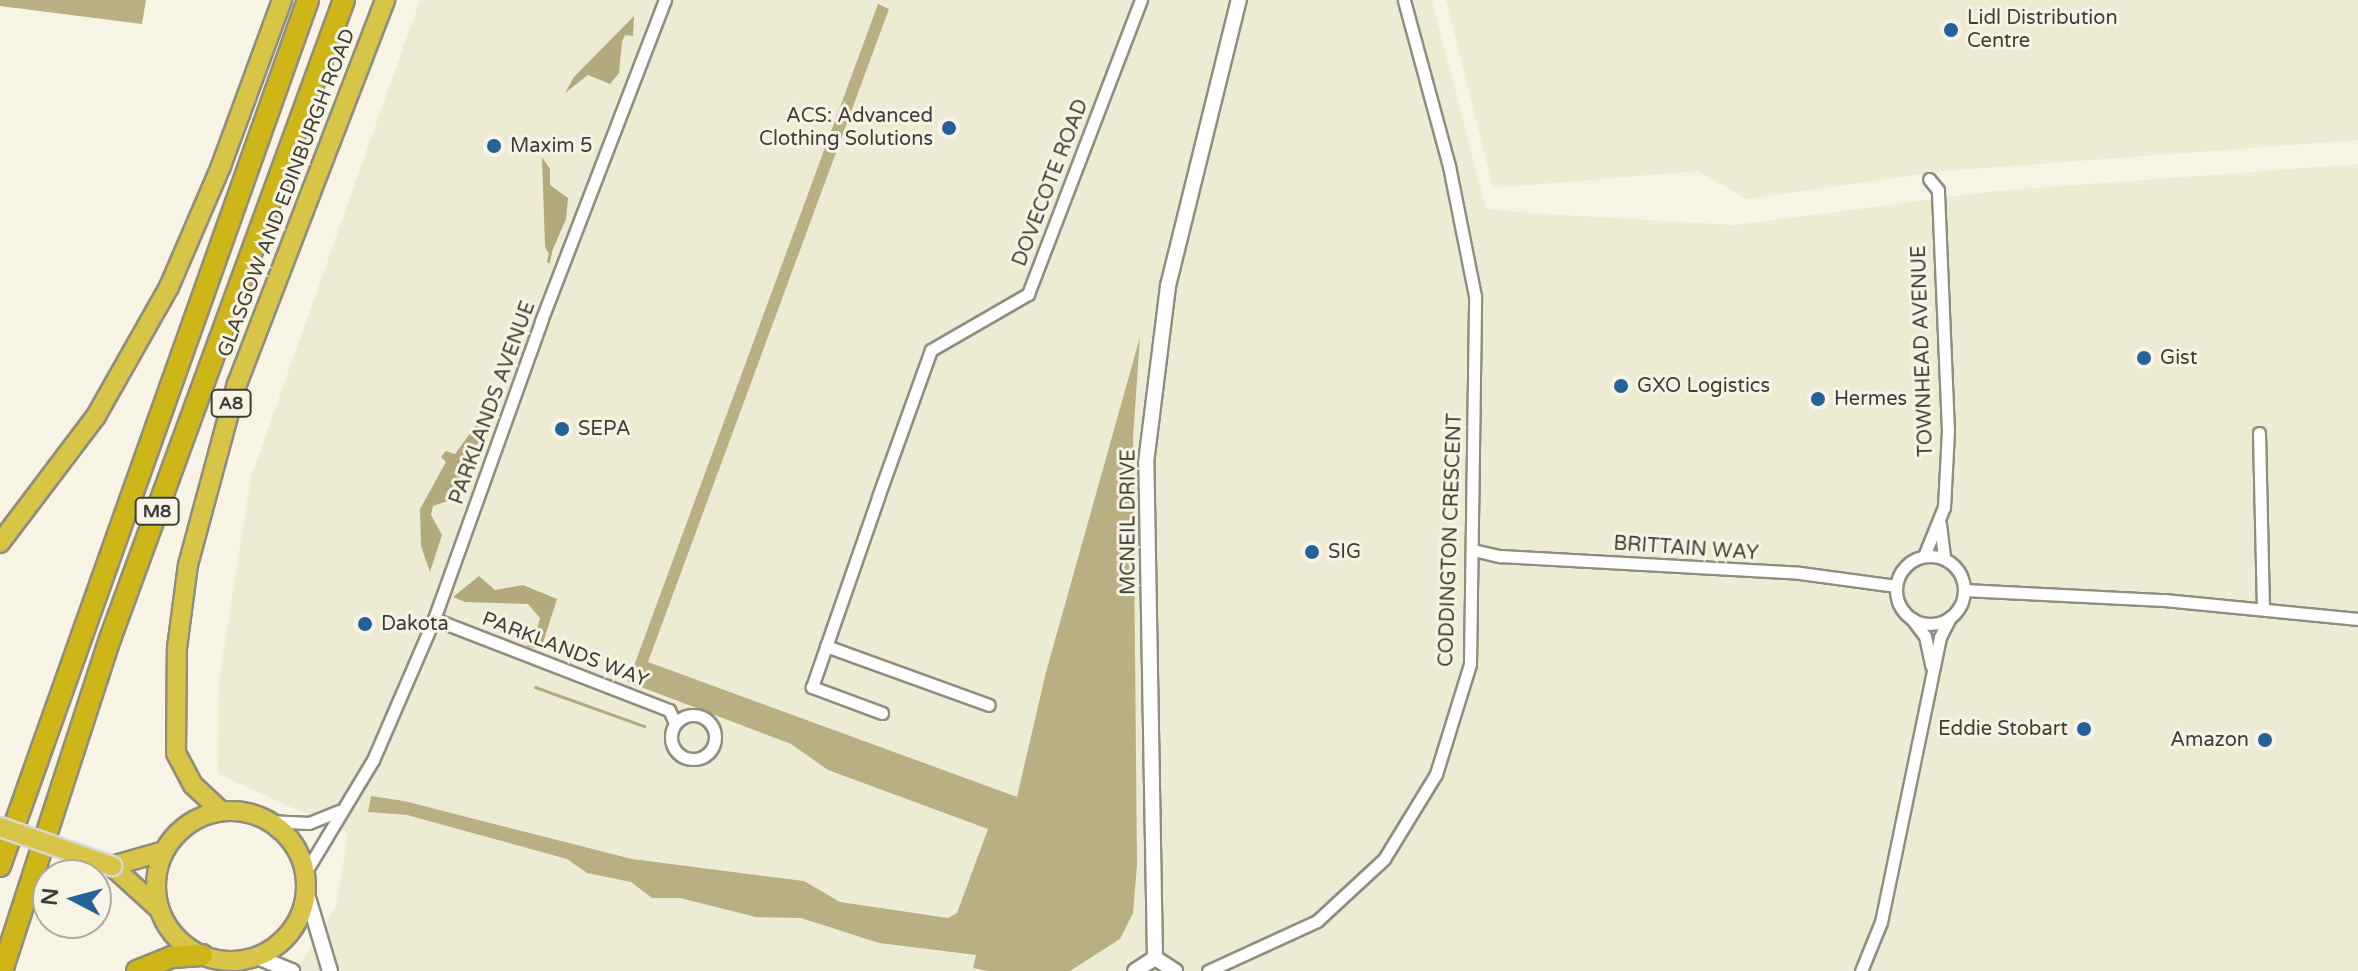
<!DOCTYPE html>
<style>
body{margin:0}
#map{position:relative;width:2358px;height:971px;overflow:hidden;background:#f7f4e5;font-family:"Varela Round",sans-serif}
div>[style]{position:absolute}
.built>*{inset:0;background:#eeebd4}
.forest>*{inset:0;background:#b8b083}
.water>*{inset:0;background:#b2aa7d}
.stream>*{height:3px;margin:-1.5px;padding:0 1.5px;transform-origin:1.5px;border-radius:1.5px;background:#b2aa7d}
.roads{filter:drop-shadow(2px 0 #8f8d7f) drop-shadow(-2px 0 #8f8d7f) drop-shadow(0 2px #8f8d7f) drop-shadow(0 -2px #8f8d7f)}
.minor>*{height:11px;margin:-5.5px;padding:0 5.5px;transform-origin:5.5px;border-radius:5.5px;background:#fff}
.minor>.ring{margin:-5.5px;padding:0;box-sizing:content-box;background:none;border:11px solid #fff;border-radius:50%}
.tertiary>*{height:14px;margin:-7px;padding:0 7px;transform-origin:7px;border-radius:7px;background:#fff}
.trunk>*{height:18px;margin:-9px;padding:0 9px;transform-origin:9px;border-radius:9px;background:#d8c446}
.trunk>.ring{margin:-9px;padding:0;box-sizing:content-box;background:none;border:18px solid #d8c446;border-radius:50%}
.motorway>*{height:20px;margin:-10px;padding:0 10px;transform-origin:10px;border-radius:10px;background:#cfb618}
.bridges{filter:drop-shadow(2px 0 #d8d8d7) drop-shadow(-2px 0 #d8d8d7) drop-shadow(0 2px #d8d8d7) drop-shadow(0 -2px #d8d8d7)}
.trunk-bridge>*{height:18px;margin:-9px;padding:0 9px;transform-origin:9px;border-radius:9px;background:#d8c446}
.dots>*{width:22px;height:22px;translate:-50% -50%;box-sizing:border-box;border:4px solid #f7f4e5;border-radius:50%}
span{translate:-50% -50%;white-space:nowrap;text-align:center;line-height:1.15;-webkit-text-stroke:6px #f7f4e5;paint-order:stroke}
.shield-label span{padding:2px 6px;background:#f7f4e5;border:2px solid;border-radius:6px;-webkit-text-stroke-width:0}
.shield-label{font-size:18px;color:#3e3d37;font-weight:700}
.poi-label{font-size:20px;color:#3e3d37}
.left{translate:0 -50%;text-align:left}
.right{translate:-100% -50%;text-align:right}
.street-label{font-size:20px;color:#3e3d37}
.north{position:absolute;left:32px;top:859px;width:80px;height:80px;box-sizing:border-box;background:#f7f4e5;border:2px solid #adab9f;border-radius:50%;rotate:276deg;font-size:22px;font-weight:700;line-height:32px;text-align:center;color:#3e3d37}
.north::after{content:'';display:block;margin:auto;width:28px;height:36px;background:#256299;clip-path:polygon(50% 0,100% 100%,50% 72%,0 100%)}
</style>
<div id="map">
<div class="built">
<div style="clip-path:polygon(420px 0,1432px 0,1486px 209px,1530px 213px,1735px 225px,1995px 191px,2358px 164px,2358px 971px,296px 971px,336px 906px,348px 833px,218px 774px,219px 680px,251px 477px)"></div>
<div style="clip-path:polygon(1446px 0,2358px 0,2358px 140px,1944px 171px,1747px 199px,1698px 171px,1493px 188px)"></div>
</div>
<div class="forest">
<div style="clip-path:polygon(0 0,146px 0,142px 24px,0 6px)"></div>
<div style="clip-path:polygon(878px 4px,889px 9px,648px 662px,1017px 797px,1046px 672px,1140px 337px,1133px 438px,1137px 865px,1133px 913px,1120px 939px,1070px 971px,988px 971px,973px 968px,976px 955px,879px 943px,801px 918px,756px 917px,680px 898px,652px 898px,631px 882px,587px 873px,567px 859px,407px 815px,368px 812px,371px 796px,404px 801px,632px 859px,804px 881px,840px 902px,948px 918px,957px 913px,988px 829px,828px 770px,791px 744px,628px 682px)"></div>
</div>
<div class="water">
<div style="clip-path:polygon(634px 16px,633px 36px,625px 35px,622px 42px,619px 73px,610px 84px,588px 75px,565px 93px,574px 77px)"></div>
<div style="clip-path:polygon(542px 157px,550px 169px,550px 185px,568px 198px,566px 219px,550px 256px,545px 247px)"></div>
<div style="clip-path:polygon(486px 420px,459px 497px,433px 506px,431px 515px,442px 535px,430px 572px,421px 546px,420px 509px,446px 462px,441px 457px,446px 451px,455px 454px,479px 421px)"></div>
<div style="clip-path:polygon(479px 576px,495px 590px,523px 585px,557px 599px,541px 649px,526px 646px,534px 640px,540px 618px,528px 604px,465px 602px,453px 597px)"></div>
</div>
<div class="stream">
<div style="left:548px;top:261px;width:9px;rotate:-77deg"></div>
<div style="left:535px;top:687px;width:116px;rotate:19.7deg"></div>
</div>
<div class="roads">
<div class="minor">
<div style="left:2259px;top:433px;width:176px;rotate:88.7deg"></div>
<div style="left:1940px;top:524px;width:35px;rotate:83deg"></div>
<div style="left:1473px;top:550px;width:28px;rotate:13deg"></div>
<div style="left:1500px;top:556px;width:300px;rotate:3.2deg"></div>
<div style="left:1800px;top:573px;width:97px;rotate:7.7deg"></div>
<div style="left:1924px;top:556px;width:53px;rotate:-67.8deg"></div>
<div style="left:1944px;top:507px;width:76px;rotate:-87deg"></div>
<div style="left:1948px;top:431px;width:241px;rotate:-92.4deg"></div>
<div style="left:1938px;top:190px;width:14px;rotate:-129deg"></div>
<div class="ring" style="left:1896px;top:556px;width:57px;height:57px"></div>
<div style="left:1964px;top:590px;width:200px;rotate:2.9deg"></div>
<div style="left:2164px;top:600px;width:195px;rotate:5.6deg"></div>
<div style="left:434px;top:619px;width:252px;rotate:21.2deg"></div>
<div style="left:669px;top:710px;width:14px;rotate:65deg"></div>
<div style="left:1912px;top:619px;width:21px;rotate:53deg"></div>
<div style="left:1925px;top:636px;width:30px;rotate:78deg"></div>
<div style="left:826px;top:646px;width:173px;rotate:19.9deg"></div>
<div style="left:882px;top:713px;width:75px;rotate:-159.6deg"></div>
<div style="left:812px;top:687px;width:201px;rotate:-70.8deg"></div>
<div style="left:878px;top:497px;width:156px;rotate:-70.2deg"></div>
<div style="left:931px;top:350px;width:112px;rotate:-30deg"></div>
<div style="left:1028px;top:294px;width:315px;rotate:-69deg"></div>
<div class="ring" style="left:671px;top:715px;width:33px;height:33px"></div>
<div style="left:268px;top:821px;width:41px;rotate:2.8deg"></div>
<div style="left:309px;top:823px;width:32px;rotate:-22deg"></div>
<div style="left:305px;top:873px;width:132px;rotate:-59deg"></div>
<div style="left:373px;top:760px;width:154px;rotate:-66.6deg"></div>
<div style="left:434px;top:619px;width:317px;rotate:-70.2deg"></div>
<div style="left:541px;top:321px;width:344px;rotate:-68.9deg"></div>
<div style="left:1208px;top:971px;width:120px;rotate:-24.6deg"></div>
<div style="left:1317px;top:921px;width:91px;rotate:-42.8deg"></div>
<div style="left:1384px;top:859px;width:100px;rotate:-58.5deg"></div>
<div style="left:1436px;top:774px;width:115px;rotate:-72.8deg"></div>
<div style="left:1470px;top:664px;width:368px;rotate:-89.2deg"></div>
<div style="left:1475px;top:296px;width:133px;rotate:-101.3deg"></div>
<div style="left:1449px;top:166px;width:172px;rotate:-105.2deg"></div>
<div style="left:1861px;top:971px;width:53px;rotate:-67.8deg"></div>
<div style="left:1881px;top:922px;width:291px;rotate:-78.3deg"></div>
<div style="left:1940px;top:637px;width:22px;rotate:-63deg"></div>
</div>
<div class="tertiary">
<div style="left:306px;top:891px;width:84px;rotate:73.3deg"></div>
<div style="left:257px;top:957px;width:38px;rotate:22deg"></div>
<div style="left:1155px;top:958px;width:495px;rotate:-91deg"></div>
<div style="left:1146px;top:463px;width:178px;rotate:-82.9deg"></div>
<div style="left:1168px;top:286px;width:295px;rotate:-76.1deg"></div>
<div style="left:1135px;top:971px;width:24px;rotate:-33deg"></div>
<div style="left:1155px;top:958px;width:24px;rotate:33deg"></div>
</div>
<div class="trunk">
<div style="left:0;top:543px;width:159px;rotate:-52.9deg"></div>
<div style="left:96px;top:416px;width:148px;rotate:-60.5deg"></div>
<div style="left:169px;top:287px;width:132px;rotate:-66.7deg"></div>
<div style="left:221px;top:166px;width:177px;rotate:-69.8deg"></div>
<div style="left:221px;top:811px;width:38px;rotate:-137deg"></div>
<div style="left:193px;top:785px;width:36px;rotate:-118deg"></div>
<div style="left:176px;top:753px;width:105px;rotate:-89.5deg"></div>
<div style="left:177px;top:648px;width:84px;rotate:-82.5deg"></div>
<div style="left:188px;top:565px;width:188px;rotate:-74.9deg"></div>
<div style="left:237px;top:384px;width:412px;rotate:-68.9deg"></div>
<div class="ring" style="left:156px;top:811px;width:132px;height:132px"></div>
<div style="left:112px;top:866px;width:64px;rotate:42.5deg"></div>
<div style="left:112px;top:866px;width:54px;rotate:-16.1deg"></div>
</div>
<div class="motorway">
<div style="left:0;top:866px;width:919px;rotate:-70.42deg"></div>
<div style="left:2px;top:971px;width:349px;rotate:-72deg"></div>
<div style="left:110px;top:639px;width:680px;rotate:-69.89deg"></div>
<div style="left:137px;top:971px;width:38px;rotate:-22deg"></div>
<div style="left:172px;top:957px;width:30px;rotate:-4deg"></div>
</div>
</div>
<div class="bridges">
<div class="trunk-bridge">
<div style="left:0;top:827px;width:119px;rotate:19.2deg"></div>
</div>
</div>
<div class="dots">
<div style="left:1951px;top:30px;background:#256299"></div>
<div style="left:949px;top:128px;background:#256299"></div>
<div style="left:494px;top:146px;background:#256299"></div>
<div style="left:2144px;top:358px;background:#256299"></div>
<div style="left:1621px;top:386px;background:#256299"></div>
<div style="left:1818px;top:399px;background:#256299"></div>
<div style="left:562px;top:429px;background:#256299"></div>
<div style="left:1312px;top:552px;background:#256299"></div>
<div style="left:365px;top:624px;background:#256299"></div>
<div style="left:2084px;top:729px;background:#256299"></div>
<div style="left:2265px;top:740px;background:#256299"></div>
</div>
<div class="shield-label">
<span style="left:231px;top:403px">A8</span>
<span style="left:157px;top:511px">M8</span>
</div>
<div class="poi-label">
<span class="left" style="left:1967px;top:30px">Lidl Distribution<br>Centre</span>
<span class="right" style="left:933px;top:128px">ACS: Advanced<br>Clothing Solutions</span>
<span class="left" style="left:510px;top:146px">Maxim 5</span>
<span class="left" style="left:2160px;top:358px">Gist</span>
<span class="left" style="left:1637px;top:386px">GXO Logistics</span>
<span class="left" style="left:1834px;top:399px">Hermes</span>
<span class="left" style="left:578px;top:429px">SEPA</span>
<span class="left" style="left:1328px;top:552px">SIG</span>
<span class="left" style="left:381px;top:624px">Dakota</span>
<span class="right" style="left:2068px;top:729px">Eddie Stobart</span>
<span class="right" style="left:2249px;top:740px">Amazon</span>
</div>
<div class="street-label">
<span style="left:1051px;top:183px;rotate:-69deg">DOVECOTE ROAD</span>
<span style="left:287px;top:193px;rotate:-69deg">GLASGOW AND EDINBURGH ROAD</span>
<span style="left:1923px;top:351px;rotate:-92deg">TOWNHEAD AVENUE</span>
<span style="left:493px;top:403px;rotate:-70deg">PARKLANDS AVENUE</span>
<span style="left:1129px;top:522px;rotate:-90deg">MCNEIL DRIVE</span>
<span style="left:1451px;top:540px;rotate:-88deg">CODDINGTON CRESCENT</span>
<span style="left:1686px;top:549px;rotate:4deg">BRITTAIN WAY</span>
<span style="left:565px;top:650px;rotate:21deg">PARKLANDS WAY</span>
</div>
<div class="north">N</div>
</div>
